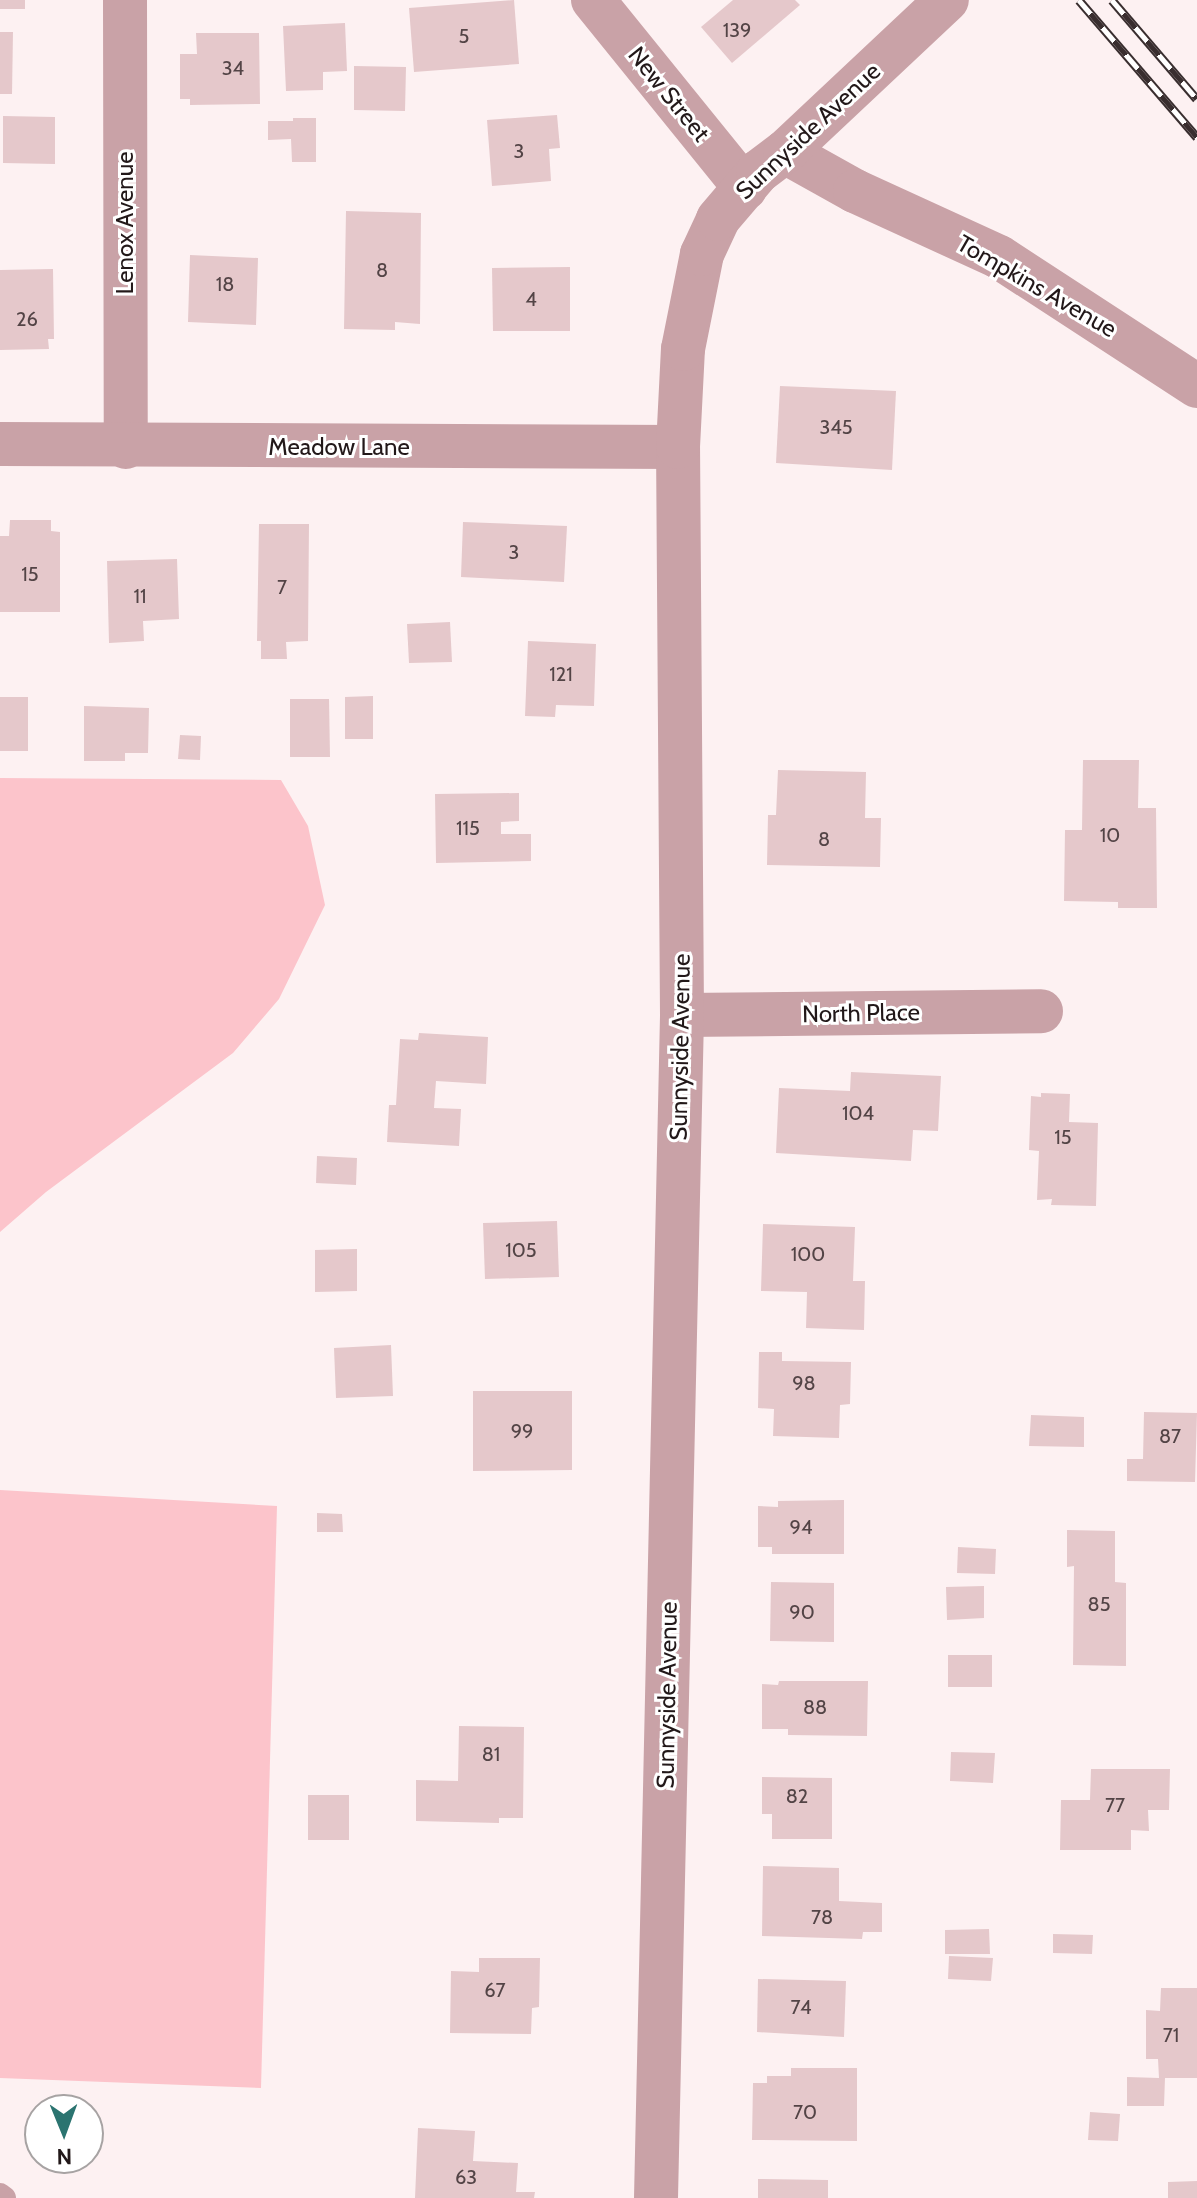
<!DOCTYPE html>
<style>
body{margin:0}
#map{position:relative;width:1197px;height:2198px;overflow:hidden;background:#fdf1f2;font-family:Cabin,sans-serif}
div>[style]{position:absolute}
.green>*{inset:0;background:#fcc4cb}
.building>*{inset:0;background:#e5c8cb}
.lane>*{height:24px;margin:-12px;padding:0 12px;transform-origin:12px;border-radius:12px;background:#c9a2a7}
.street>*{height:44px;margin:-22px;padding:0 22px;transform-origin:22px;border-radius:22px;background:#c9a2a7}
.rail>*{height:9px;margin-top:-4.5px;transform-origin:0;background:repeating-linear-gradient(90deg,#fff 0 18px,#392e2f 0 36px);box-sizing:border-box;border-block:2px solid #392e2f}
span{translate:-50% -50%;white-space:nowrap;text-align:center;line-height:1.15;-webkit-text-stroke:6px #fff;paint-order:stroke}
.number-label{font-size:20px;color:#534446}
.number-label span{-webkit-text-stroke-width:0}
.street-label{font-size:24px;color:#221819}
.north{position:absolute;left:24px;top:2094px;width:80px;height:80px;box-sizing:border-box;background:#fff;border:2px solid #a7a3a3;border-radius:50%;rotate:179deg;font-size:22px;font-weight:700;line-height:32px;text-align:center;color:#221819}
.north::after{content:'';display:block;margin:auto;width:28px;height:36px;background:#2b7470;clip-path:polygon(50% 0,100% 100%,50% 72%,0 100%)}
</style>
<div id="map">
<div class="green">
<div style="clip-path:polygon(0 778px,281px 780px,308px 826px,325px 905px,279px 999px,233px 1053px,46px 1192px,0 1232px)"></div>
<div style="clip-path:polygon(0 1490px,277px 1506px,261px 2088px,0 2078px)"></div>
</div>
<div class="building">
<div style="clip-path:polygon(0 0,25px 0,25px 9px,0 9px)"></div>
<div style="clip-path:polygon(514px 0,519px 64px,414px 72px,409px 8px)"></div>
<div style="clip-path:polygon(733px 0,795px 0,800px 5px,732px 63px,701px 27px)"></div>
<div style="clip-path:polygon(345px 23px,347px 71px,323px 72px,323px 90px,286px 91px,283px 26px)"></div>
<div style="clip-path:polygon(0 32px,13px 32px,12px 94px,0 94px)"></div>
<div style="clip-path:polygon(196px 33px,259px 33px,260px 104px,190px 105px,190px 99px,180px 99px,180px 54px,197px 54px)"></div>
<div style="clip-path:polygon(354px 66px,406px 67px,405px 111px,354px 110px)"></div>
<div style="clip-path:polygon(557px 115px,560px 148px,549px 149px,551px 181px,492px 186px,487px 120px)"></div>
<div style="clip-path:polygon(3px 116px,55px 117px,55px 164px,3px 163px)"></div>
<div style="clip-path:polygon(293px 118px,316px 118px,316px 162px,292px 162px,291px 139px,268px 140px,268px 121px,293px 121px)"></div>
<div style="clip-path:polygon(346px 211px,421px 213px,420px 324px,395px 322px,395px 330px,344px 329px)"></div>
<div style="clip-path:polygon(190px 255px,258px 258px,256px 325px,188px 322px)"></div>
<div style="clip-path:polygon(570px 267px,570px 331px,493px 331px,492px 268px)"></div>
<div style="clip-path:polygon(53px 269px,54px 339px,48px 339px,49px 349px,0 350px,0 270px)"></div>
<div style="clip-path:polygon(780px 386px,896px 391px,892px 470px,776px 463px)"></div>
<div style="clip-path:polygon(10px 520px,51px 520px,51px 531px,60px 532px,60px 612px,0 612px,0 536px,9px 536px)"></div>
<div style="clip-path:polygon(463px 522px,567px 526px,564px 582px,461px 577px)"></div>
<div style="clip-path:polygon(259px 524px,309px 524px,308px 641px,286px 642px,287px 659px,261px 659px,261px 641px,257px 641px)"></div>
<div style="clip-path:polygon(177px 559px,179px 619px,143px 621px,144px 641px,109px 643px,107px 561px)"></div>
<div style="clip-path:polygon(450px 622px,452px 662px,409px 663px,407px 624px)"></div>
<div style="clip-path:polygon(528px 641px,596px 644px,594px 706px,556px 705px,555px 717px,525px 716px)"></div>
<div style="clip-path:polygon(373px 696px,373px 739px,345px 739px,345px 697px)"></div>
<div style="clip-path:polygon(0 697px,28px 697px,28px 751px,0 751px)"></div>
<div style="clip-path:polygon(290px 699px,329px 699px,330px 757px,290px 757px)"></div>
<div style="clip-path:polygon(84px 706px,149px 708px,148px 753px,125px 753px,125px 761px,84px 761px)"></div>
<div style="clip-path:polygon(180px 735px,201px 736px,200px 760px,178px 759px)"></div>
<div style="clip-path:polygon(1083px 760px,1139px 760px,1138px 808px,1156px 808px,1157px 908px,1118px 908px,1118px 902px,1064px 901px,1065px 830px,1082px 830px)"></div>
<div style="clip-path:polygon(778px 770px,866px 772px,865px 818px,881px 818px,880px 867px,767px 865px,768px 815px,776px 815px)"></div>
<div style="clip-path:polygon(519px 793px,519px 821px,501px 822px,501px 834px,531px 834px,531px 861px,436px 863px,435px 794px)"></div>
<div style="clip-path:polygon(419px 1033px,488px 1037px,486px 1084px,436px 1081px,434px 1108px,461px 1109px,459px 1146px,387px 1142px,389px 1105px,396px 1105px,400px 1039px,418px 1040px)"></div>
<div style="clip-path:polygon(851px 1072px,941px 1076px,938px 1131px,913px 1130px,911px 1161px,776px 1153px,779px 1088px,850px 1091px)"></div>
<div style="clip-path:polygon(1041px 1093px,1070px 1094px,1069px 1122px,1098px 1123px,1096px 1206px,1051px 1205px,1052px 1199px,1037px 1200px,1039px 1151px,1029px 1150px,1031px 1096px,1041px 1097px)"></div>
<div style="clip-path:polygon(317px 1156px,357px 1158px,356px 1185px,316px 1183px)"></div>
<div style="clip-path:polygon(557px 1221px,559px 1277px,485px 1279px,483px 1223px)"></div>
<div style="clip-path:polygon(763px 1224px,855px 1227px,853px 1281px,865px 1281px,864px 1330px,806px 1328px,807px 1292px,761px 1291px)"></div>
<div style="clip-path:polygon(357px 1249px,357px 1291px,315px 1292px,315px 1250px)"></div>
<div style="clip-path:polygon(391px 1345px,393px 1396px,336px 1398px,334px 1348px)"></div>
<div style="clip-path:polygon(759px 1352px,782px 1352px,782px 1361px,851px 1362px,850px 1404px,840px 1405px,839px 1438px,773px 1436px,774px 1409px,758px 1408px)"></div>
<div style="clip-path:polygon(473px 1391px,572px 1391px,572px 1470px,473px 1471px)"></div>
<div style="clip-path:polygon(1144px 1412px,1197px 1413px,1195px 1482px,1127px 1481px,1127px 1459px,1143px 1459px)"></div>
<div style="clip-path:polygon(1031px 1415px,1084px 1417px,1084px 1447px,1029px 1446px)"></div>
<div style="clip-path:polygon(844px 1500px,844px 1554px,772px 1554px,772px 1547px,758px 1547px,758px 1506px,778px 1507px,778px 1501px)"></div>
<div style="clip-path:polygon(317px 1513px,342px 1514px,343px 1532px,317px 1532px)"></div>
<div style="clip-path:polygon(1067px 1530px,1115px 1531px,1115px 1582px,1126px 1583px,1126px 1666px,1073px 1665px,1074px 1566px,1067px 1567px)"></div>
<div style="clip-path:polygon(958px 1547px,996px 1549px,995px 1574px,957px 1573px)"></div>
<div style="clip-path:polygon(771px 1582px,834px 1583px,834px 1642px,770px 1641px)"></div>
<div style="clip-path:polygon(984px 1586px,984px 1618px,947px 1620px,946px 1587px)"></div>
<div style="clip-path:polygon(948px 1655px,992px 1655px,992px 1687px,948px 1687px)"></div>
<div style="clip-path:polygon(779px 1681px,868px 1681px,867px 1736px,788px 1735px,788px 1729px,762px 1729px,762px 1684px,778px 1685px)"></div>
<div style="clip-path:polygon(459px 1726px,524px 1727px,523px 1818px,499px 1818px,499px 1823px,416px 1821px,416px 1780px,458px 1781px)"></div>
<div style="clip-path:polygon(951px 1752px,995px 1753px,993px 1783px,950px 1781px)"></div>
<div style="clip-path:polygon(1091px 1769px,1170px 1769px,1169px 1810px,1148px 1810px,1149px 1831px,1131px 1830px,1131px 1850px,1060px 1850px,1061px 1800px,1090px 1800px)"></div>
<div style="clip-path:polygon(762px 1777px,832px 1778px,832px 1839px,772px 1839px,772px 1814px,762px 1814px)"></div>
<div style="clip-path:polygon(308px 1795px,349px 1795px,349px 1840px,308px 1840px)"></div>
<div style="clip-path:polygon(763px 1866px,839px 1868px,839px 1901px,882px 1903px,882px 1932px,863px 1932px,862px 1939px,762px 1936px)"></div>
<div style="clip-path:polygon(989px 1929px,990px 1954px,945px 1954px,945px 1930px)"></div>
<div style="clip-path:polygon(1053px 1934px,1093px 1935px,1092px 1954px,1053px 1953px)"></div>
<div style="clip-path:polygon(949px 1956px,993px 1958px,991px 1981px,948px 1979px)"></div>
<div style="clip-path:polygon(479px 1958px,540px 1958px,539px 2007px,532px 2008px,531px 2034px,450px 2033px,451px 1971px,479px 1972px)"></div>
<div style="clip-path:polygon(758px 1979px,846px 1981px,844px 2037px,757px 2032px)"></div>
<div style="clip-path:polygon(1161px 1988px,1197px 1988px,1197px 2078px,1165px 2078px,1164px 2106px,1127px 2106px,1127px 2077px,1159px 2078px,1158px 2059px,1146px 2059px,1146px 2010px,1160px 2011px)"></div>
<div style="clip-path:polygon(791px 2068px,857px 2068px,857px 2141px,752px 2140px,753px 2083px,767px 2083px,767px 2076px,791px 2076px)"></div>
<div style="clip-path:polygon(1090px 2112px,1120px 2114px,1118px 2141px,1088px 2140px)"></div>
<div style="clip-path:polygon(418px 2128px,475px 2131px,473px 2161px,518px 2163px,516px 2192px,535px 2192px,534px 2198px,415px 2198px)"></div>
<div style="clip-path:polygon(758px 2179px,828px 2180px,828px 2198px,758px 2198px)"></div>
<div style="clip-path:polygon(1197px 2181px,1197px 2198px,1168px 2198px,1168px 2182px)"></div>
</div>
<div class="lane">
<div style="left:0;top:2195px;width:5px;rotate:37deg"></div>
</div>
<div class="street">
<div style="left:125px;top:0;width:447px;rotate:89.9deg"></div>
<div style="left:593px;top:0;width:242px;rotate:51deg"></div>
<div style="left:785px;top:152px;width:80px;rotate:29.1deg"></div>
<div style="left:855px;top:191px;width:158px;rotate:24.6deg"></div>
<div style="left:999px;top:257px;width:236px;rotate:33.1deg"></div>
<div style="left:0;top:444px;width:678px;rotate:0.25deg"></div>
<div style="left:682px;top:1015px;width:359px;rotate:-0.6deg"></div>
<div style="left:656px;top:2198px;width:1183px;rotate:-88.74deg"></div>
<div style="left:682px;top:1015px;width:568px;rotate:-90.4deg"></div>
<div style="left:678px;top:447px;width:98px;rotate:-87.1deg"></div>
<div style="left:683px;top:349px;width:97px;rotate:-78.7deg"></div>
<div style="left:702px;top:254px;width:38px;rotate:-65deg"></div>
<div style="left:718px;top:219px;width:62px;rotate:-49.6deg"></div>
<div style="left:758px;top:172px;width:34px;rotate:-37deg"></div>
<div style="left:785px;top:152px;width:222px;rotate:-43.2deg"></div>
</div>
<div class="rail">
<div style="left:1079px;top:0;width:181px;rotate:49.3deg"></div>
<div style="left:1112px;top:0;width:130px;rotate:49.4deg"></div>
</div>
<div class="number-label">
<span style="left:737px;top:30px">139</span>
<span style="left:464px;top:36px">5</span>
<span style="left:233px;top:68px">34</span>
<span style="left:519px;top:151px">3</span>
<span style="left:382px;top:270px">8</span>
<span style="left:225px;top:284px">18</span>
<span style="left:531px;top:299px">4</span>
<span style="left:27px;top:319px">26</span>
<span style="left:836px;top:427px">345</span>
<span style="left:514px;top:552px">3</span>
<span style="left:30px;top:574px">15</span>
<span style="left:282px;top:587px">7</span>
<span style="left:140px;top:596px">11</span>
<span style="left:561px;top:674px">121</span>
<span style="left:468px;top:828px">115</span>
<span style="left:1110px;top:835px">10</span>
<span style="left:824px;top:839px">8</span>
<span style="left:858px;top:1113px">104</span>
<span style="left:1063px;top:1137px">15</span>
<span style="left:521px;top:1250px">105</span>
<span style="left:808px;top:1254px">100</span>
<span style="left:804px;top:1383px">98</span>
<span style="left:522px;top:1431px">99</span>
<span style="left:1170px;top:1436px">87</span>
<span style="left:801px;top:1527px">94</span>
<span style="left:1099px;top:1604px">85</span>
<span style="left:802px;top:1612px">90</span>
<span style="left:815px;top:1707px">88</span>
<span style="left:491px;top:1754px">81</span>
<span style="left:797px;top:1796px">82</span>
<span style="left:1115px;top:1805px">77</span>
<span style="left:822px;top:1917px">78</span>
<span style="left:495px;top:1990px">67</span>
<span style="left:801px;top:2007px">74</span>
<span style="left:1171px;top:2035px">71</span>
<span style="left:805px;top:2112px">70</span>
<span style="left:466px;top:2177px">63</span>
</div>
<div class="street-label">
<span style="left:669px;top:94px;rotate:51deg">New Street</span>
<span style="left:808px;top:131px;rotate:-43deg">Sunnyside Avenue</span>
<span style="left:125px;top:223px;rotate:-90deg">Lenox Avenue</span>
<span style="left:1037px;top:286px;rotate:30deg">Tompkins Avenue</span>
<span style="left:339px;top:447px">Meadow Lane</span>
<span style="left:861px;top:1013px;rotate:-1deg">North Place</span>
<span style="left:680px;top:1047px;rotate:-89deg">Sunnyside Avenue</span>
<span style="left:667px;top:1695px;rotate:-89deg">Sunnyside Avenue</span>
</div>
<div class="north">N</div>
</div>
